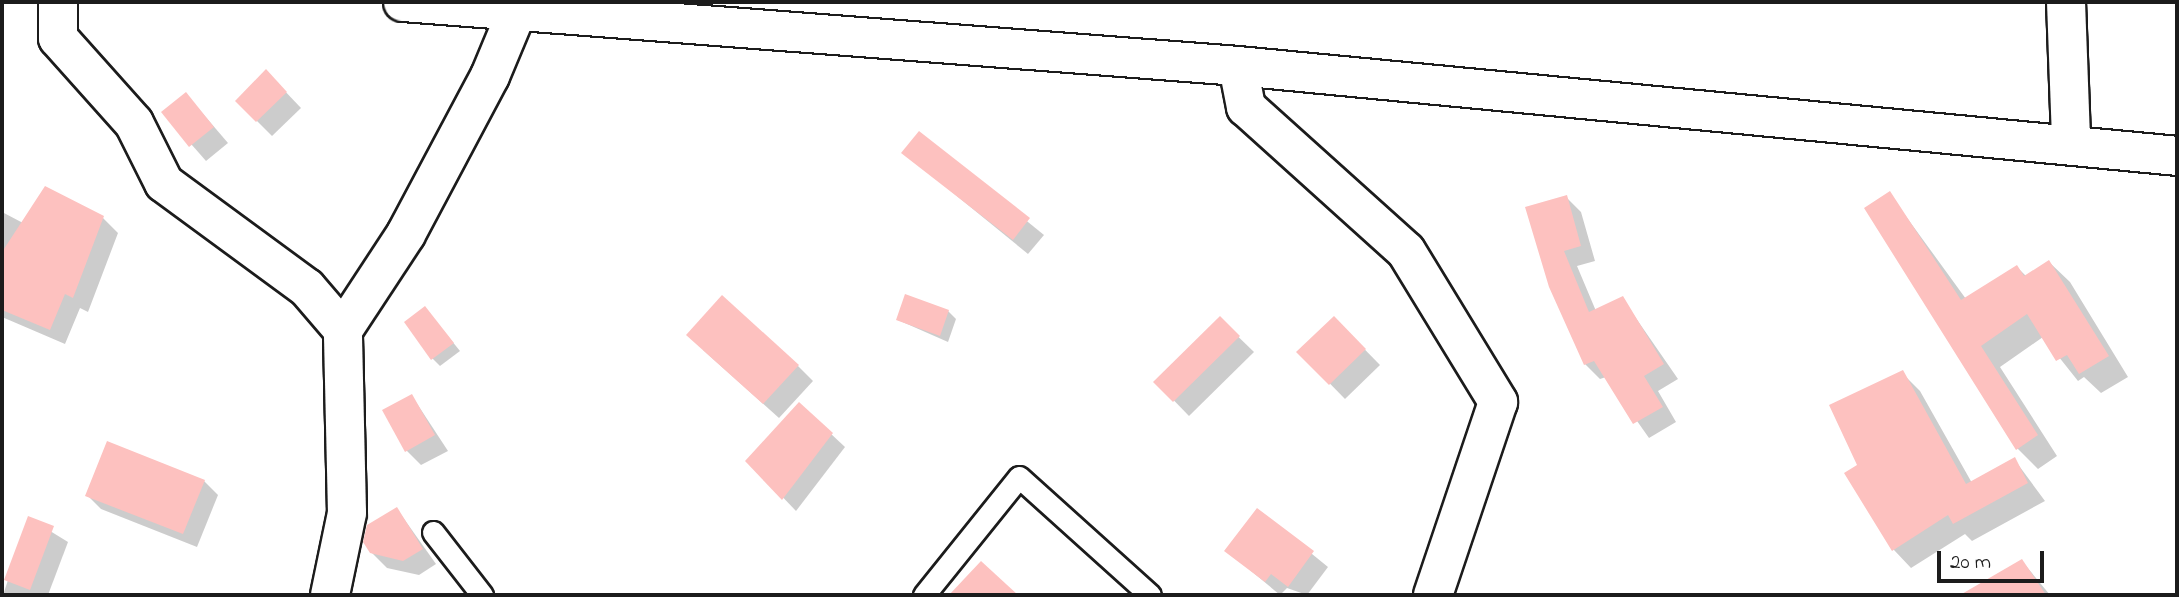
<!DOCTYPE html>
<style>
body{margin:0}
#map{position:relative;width:2179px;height:597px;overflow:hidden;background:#fff;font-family:"Indie Flower",sans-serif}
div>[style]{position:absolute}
.shadow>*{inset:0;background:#0003}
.building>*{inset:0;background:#fdc1bf}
.roads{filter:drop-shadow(2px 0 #1c1c1c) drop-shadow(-2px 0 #1c1c1c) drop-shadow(0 2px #1c1c1c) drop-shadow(0 -2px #1c1c1c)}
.lane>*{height:21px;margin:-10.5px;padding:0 10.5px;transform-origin:10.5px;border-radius:10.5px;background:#fff}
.street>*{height:38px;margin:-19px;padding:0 19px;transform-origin:19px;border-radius:19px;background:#fff}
.secondary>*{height:38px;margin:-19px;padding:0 19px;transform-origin:19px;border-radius:19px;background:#fff}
span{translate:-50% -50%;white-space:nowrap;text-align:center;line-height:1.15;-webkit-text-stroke:5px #fff;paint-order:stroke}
.frame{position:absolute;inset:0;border:4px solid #1c1c1c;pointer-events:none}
.scale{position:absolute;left:1937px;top:551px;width:107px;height:32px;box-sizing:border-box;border:4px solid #1c1c1c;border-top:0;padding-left:9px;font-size:21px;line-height:24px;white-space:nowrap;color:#1c1c1c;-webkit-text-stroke:5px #fff;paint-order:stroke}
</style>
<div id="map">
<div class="shadow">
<div style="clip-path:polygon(281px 87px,301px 108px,272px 136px,237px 101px)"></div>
<div style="clip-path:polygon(186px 94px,228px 143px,206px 161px,163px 112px)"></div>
<div style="clip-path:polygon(919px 133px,1044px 235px,1028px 254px,904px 153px)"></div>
<div style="clip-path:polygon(1889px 193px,1966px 299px,2017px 267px,2026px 276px,2049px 262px,2070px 282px,2128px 377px,2101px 393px,2084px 377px,2078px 381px,2043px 337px,2000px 367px,2057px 456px,2038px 469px,2017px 448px)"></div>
<div style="clip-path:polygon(1566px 197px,1581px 212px,1595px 261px,1577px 266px,1596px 311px,1622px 298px,1678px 379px,1658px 391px,1676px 422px,1649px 438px,1606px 377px,1600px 379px,1585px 364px,1550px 286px)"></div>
<div style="clip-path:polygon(4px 213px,23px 223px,103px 218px,118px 233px,88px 312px,80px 308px,65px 344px,2px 317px)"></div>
<div style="clip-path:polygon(425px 308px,460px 351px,440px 366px,432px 358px)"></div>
<div style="clip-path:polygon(948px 311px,956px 319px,948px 342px,898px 320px)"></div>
<div style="clip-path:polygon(1334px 318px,1380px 365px,1345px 399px,1299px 352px)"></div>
<div style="clip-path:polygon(1220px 319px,1254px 352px,1189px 416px,1156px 382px)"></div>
<div style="clip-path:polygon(703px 350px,798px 366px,813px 381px,779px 418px)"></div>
<div style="clip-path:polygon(1902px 373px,1920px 391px,1972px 483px,2014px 459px,2045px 501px,1972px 541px,1965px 534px,1911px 568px,1894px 550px)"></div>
<div style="clip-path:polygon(412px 396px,448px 451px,421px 465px,406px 450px)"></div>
<div style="clip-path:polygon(799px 404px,845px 447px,796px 511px,748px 461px)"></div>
<div style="clip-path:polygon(204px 481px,218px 495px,197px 547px,101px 509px,87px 495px)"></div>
<div style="clip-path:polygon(397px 509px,436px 564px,419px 575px,387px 568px,371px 552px)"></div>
<div style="clip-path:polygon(1258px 510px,1328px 567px,1307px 595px,1287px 588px,1280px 595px,1227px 551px)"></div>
<div style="clip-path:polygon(29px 518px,68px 542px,48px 595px,3px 595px)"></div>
<div style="clip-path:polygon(2022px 561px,2050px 595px,1965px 595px)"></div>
</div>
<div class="building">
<div style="clip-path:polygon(266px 69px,287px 92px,256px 122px,235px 101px)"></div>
<div style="clip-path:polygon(186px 92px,214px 127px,189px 147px,161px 112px)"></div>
<div style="clip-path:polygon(919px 131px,1030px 218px,1013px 240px,901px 153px)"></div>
<div style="clip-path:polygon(45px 186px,104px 216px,73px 298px,65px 294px,50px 330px,2px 310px,2px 252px)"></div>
<div style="clip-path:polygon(1890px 191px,1961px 300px,2017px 265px,2024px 276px,2049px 260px,2109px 356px,2079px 374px,2067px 355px,2056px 361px,2027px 314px,1981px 346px,2038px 435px,2016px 450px,1864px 208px)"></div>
<div style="clip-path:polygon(1567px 195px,1581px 246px,1564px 251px,1589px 312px,1623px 296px,1664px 364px,1644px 376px,1663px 407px,1633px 424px,1594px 361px,1584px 365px,1549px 287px,1525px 207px)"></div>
<div style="clip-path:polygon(905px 294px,949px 310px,940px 336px,896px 320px)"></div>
<div style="clip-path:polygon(722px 295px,799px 365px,763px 404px,686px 335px)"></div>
<div style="clip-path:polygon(425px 306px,454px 343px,431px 360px,404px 322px)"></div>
<div style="clip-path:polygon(1220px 316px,1240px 336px,1173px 402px,1153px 382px)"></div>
<div style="clip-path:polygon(1334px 316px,1366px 349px,1329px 385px,1296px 352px)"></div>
<div style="clip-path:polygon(1903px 370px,1966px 484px,2015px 457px,2028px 483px,1953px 524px,1948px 515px,1892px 551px,1844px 473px,1857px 465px,1829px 405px)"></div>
<div style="clip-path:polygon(412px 394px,435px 435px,405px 452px,382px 410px)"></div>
<div style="clip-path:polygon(799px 402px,833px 433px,782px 500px,745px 461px)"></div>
<div style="clip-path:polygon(107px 441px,205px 480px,183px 534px,85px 496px)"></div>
<div style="clip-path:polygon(397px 507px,423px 549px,403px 561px,370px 553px,363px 542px,367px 525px)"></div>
<div style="clip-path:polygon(1257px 508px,1314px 551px,1288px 587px,1271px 574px,1265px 582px,1224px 551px)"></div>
<div style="clip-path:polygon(28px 516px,54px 526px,30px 590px,4px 580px)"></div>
<div style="clip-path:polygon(2022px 559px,2046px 595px,1960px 595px)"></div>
<div style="clip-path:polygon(981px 561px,1018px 595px,949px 595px)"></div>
</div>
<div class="roads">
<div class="lane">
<div style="left:433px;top:532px;width:80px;rotate:52.1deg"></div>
<div style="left:924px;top:595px;width:151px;rotate:-51.2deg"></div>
<div style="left:1019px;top:477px;width:176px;rotate:42deg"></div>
</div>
<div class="street">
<div style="left:58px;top:2px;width:36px;rotate:90deg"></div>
<div style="left:58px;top:38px;width:114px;rotate:48.2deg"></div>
<div style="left:134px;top:123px;width:67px;rotate:63.4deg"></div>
<div style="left:164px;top:183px;width:177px;rotate:36.3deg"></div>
<div style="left:307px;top:288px;width:55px;rotate:49.4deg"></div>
<div style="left:2066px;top:2px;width:139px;rotate:87.9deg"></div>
<div style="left:1238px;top:66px;width:42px;rotate:79deg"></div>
<div style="left:1246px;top:107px;width:215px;rotate:42deg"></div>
<div style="left:1406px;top:251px;width:177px;rotate:58.6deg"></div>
<div style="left:1498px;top:402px;width:204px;rotate:108.6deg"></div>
</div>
<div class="secondary">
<div style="left:403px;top:2px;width:837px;rotate:4.38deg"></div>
<div style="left:1238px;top:66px;width:943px;rotate:5.47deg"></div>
<div style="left:330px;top:595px;width:84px;rotate:-78.3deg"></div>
<div style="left:347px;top:513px;width:183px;rotate:-91.3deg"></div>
<div style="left:343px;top:330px;width:115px;rotate:-56.7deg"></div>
<div style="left:406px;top:234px;width:179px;rotate:-62deg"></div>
<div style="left:490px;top:76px;width:70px;rotate:-67.4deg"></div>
</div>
</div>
<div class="frame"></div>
<div class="scale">20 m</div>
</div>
